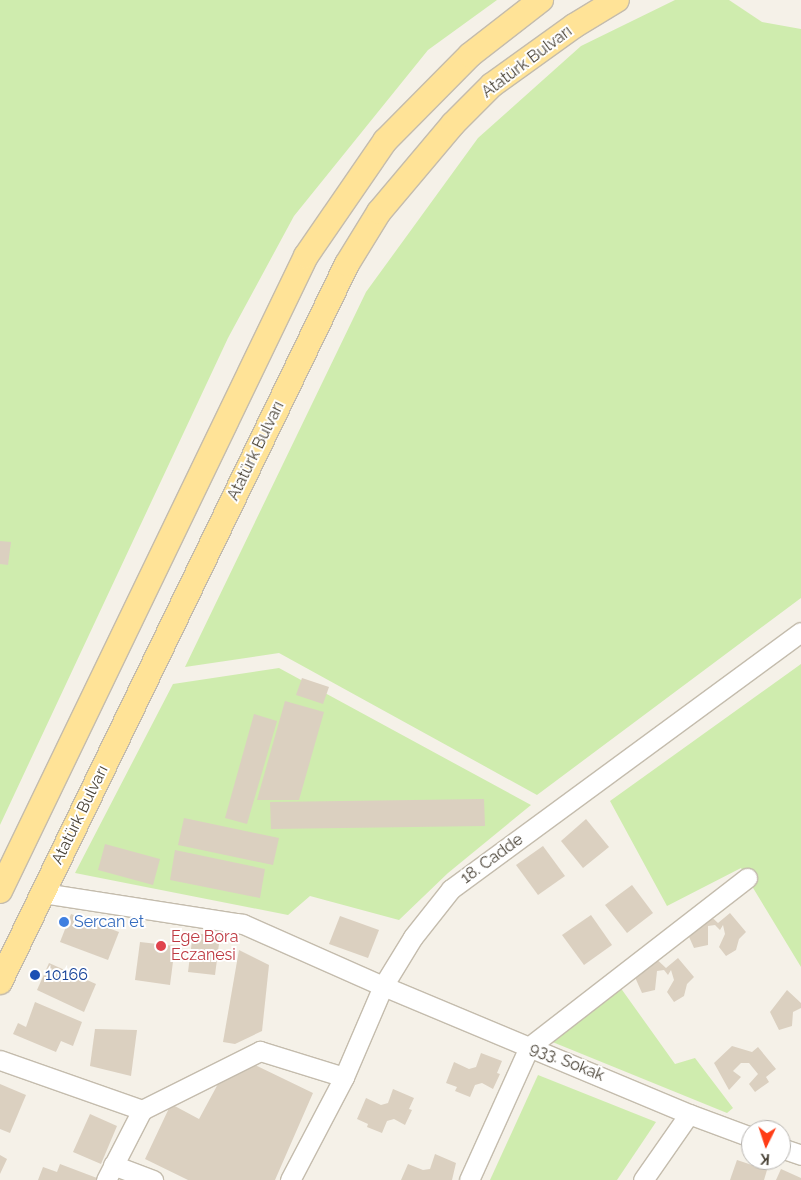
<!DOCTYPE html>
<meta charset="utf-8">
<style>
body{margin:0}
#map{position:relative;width:801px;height:1180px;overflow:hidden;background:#f5f1e8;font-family:Raleway,sans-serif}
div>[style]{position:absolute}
.green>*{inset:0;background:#cfecae}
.building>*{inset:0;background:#dbd0c0}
.roads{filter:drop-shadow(1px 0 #c4bcad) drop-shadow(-1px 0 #c4bcad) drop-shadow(0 1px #c4bcad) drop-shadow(0 -1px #c4bcad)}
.minor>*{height:19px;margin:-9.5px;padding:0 9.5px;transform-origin:9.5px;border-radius:9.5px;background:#fff}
.major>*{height:24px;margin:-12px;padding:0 12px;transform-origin:12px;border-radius:12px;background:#ffe397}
.dots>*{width:14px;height:14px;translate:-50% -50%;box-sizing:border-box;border:2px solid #fff;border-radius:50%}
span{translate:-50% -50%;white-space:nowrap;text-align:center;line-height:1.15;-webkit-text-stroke:4px #fff;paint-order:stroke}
.street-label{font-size:16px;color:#494236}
.shop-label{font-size:16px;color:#366cbe}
.left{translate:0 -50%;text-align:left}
.health-label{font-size:16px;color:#be3a42}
.transit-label{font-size:16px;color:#164399}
.north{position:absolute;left:741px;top:1120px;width:50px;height:50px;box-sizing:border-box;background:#fff;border:1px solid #b6b3af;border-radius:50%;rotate:184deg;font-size:14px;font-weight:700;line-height:20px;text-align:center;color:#494236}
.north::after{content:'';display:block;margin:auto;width:18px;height:22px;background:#ff3c15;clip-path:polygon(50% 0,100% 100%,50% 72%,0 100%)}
</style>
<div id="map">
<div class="green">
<div style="clip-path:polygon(0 0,497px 0,428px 50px,294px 216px,228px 338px,0 825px)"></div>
<div style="clip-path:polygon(675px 0,729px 0,762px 22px,801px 29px,801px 598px,537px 795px,279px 653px,185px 667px,366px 292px,478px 138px,581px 46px)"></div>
<div style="clip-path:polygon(801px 664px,801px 967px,741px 868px,667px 906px,610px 801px)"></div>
<div style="clip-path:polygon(279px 668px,531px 805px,448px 873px,399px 920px,310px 896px,288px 915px,75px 873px,173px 684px)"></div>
<div style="clip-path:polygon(620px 987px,675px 1064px,695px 1058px,733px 1108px,727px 1113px,550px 1041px)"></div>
<div style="clip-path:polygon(538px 1075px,656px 1122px,617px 1180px,490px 1180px)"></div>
</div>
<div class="building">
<div style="clip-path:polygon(0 541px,11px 542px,8px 565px,0 564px)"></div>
<div style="clip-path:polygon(302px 678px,329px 687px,323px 704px,296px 695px)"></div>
<div style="clip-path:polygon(285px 701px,324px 712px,299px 800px,257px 800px)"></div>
<div style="clip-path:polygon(254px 714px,277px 721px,247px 824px,225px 818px)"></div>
<div style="clip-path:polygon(484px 799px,485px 826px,271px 829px,270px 802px)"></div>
<div style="clip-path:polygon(184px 818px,279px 838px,273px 865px,178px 845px)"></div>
<div style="clip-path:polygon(586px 819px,609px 847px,583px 868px,561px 841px)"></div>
<div style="clip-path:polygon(105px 844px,160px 859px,153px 885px,98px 870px)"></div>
<div style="clip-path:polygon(543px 846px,565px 876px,538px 895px,516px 865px)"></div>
<div style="clip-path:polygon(175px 850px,265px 869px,260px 898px,170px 880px)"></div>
<div style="clip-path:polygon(632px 885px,653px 913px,627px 933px,605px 905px)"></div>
<div style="clip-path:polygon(703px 909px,718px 923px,730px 913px,746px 932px,739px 939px,736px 950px,726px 956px,719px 947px,725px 934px,723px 925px,720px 930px,715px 925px,708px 926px,708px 945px,694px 948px,686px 930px)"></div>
<div style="clip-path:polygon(71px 914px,119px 932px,108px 960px,60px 942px)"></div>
<div style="clip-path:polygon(591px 915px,612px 945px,584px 965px,562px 935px)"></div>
<div style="clip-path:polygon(340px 916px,379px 930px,368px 958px,329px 944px)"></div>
<div style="clip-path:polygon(193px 933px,220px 936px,215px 975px,188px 972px)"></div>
<div style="clip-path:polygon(140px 942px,175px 946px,170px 985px,135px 980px)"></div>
<div style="clip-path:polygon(239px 950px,269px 965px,262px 1031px,235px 1044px,223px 1042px)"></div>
<div style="clip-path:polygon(651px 954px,666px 968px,678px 958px,694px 977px,687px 984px,684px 996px,674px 1002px,667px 992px,674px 980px,671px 970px,668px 975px,664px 970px,657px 971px,655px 990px,642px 993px,634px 975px)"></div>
<div style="clip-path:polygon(49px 963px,96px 984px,84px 1012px,37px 990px)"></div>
<div style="clip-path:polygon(787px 990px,801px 1003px,801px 1008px,793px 1012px,792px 1026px,779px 1030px,770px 1012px)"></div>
<div style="clip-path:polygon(35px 1002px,82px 1022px,73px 1046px,61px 1041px,56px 1052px,13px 1034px,18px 1023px,26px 1027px)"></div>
<div style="clip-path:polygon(95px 1029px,137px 1030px,131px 1076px,90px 1066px)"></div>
<div style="clip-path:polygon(732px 1046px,752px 1052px,758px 1047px,776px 1069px,766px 1077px,769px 1082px,755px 1092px,749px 1084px,758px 1074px,749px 1063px,741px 1063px,733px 1071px,741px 1077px,729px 1090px,714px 1063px)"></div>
<div style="clip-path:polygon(481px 1053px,502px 1061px,497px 1073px,500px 1074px,493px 1089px,482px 1083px,475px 1085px,470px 1097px,455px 1091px,457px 1087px,446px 1083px,454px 1062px,469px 1069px,476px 1067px)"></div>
<div style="clip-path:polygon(251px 1063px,313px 1093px,275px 1180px,188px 1180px,145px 1159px,171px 1104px,199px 1119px,219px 1082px)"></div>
<div style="clip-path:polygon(0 1084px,26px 1095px,10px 1133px,0 1129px)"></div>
<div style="clip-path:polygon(393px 1089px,414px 1098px,409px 1109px,412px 1110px,405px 1125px,394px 1119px,387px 1121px,382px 1133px,367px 1127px,368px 1124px,357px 1119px,366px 1098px,381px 1105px,388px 1103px)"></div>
<div style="clip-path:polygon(90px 1114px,117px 1126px,101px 1164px,73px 1152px)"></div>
<div style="clip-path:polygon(435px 1154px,456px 1163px,452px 1180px,401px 1180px,408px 1164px,423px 1170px,430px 1169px)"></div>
<div style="clip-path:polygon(0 1155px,7px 1159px,0 1174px)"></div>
<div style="clip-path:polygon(737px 1160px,767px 1170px,764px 1180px,730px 1180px)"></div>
<div style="clip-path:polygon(60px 1164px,97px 1178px,97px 1180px,38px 1180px,43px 1167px,57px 1172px)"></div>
<div style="clip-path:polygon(781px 1169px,801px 1178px,801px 1180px,776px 1180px)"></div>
</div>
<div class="roads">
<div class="minor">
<div style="left:43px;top:893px;width:202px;rotate:8.8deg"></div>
<div style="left:243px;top:924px;width:153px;rotate:23.9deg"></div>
<div style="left:383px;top:986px;width:332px;rotate:22.7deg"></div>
<div style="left:689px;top:1114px;width:66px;rotate:20.4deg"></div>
<div style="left:0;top:1060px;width:151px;rotate:19.4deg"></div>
<div style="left:781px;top:1148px;width:21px;rotate:19deg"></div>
<div style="left:113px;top:1165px;width:43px;rotate:20.6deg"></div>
<div style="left:106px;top:1180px;width:79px;rotate:-62.8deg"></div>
<div style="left:142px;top:1110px;width:132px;rotate:-26.6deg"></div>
<div style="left:260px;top:1051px;width:88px;rotate:17.2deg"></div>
<div style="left:290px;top:1180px;width:116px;rotate:-62.3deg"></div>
<div style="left:344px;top:1077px;width:99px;rotate:-66.8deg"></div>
<div style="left:383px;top:986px;width:57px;rotate:-58.5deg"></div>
<div style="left:413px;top:937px;width:61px;rotate:-51.6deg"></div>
<div style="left:451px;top:889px;width:434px;rotate:-36.3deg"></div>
<div style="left:469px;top:1180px;width:146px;rotate:-65.7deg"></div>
<div style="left:529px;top:1047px;width:276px;rotate:-37.8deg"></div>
<div style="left:643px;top:1180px;width:80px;rotate:-55.1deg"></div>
</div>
<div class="major">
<div style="left:0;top:891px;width:705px;rotate:-64.27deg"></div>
<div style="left:306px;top:256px;width:140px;rotate:-55.5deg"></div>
<div style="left:385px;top:141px;width:121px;rotate:-45.3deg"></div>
<div style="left:470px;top:55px;width:90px;rotate:-37.8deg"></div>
<div style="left:0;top:982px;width:797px;rotate:-64.21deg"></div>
<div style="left:347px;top:264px;width:61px;rotate:-58.4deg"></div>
<div style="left:379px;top:212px;width:115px;rotate:-49.9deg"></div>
<div style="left:453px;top:124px;width:55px;rotate:-45deg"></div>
<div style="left:492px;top:85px;width:101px;rotate:-35.7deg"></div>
<div style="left:574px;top:26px;width:50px;rotate:-31.2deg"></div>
</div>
</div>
<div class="dots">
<div style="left:64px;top:922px;background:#3f7fe0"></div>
<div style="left:161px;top:946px;background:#e0444e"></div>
<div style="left:35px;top:975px;background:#1a4fb4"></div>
</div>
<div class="street-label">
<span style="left:527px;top:62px;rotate:-37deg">Atatürk Bulvarı</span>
<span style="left:256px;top:451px;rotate:-64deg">Atatürk Bulvarı</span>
<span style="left:80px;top:815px;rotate:-64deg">Atatürk Bulvarı</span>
<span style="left:492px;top:859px;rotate:-36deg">18. Cadde</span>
<span style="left:567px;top:1062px;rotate:22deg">933. Sokak</span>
</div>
<div class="shop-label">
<span class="left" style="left:74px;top:922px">Sercan et</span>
</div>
<div class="health-label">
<span class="left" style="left:171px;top:946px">Ege Bora<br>Eczanesi</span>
</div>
<div class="transit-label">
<span class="left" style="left:45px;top:975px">10166</span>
</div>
<div class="north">K</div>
</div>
